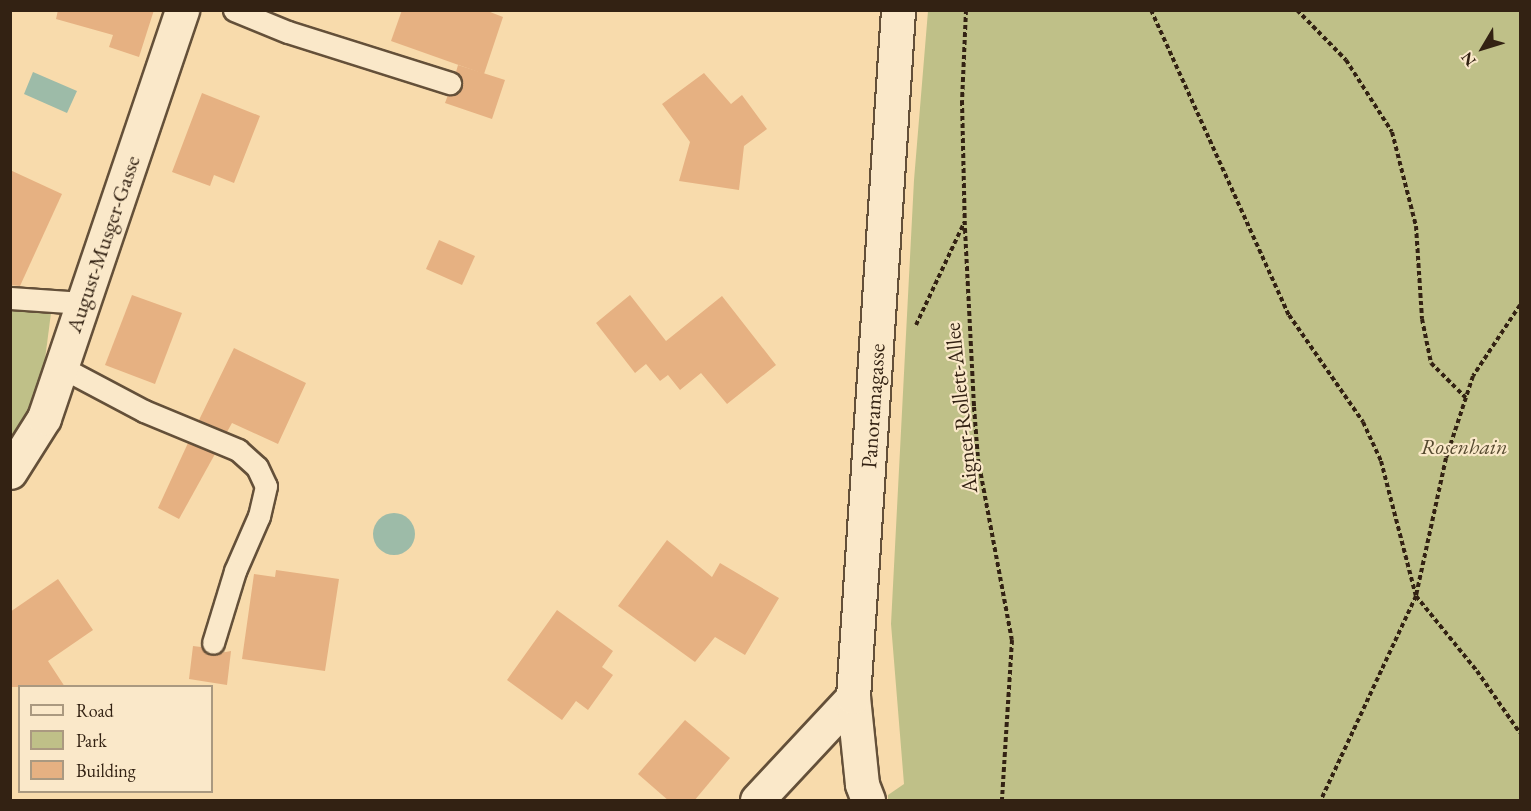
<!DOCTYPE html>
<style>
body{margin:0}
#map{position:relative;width:1531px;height:811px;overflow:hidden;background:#f8dbac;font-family:"EB Garamond",serif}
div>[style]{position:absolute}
.green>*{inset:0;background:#bfc088}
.water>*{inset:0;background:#9dbba8}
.round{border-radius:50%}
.building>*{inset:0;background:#e6b182}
.path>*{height:4px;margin-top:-2px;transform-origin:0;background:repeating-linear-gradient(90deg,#332213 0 4.5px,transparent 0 7.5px)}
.roads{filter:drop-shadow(2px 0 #645039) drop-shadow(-2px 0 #645039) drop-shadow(0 2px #645039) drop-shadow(0 -2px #645039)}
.service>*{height:21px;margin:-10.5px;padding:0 10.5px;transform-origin:10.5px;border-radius:10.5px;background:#fae8c9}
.minor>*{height:33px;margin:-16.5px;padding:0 16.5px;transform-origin:16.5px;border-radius:16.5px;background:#fae8c9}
span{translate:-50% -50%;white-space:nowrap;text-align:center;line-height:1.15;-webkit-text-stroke:4.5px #fae8c9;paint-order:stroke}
.street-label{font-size:22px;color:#332213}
.park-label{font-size:22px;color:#564a30;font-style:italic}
.frame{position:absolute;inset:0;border:12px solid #332213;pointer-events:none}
.legend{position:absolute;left:18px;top:685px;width:195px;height:108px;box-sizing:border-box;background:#fae8c9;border:2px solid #aa9980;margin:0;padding:8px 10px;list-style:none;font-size:18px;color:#332213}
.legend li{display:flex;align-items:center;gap:12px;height:30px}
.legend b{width:30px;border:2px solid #aa9980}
.north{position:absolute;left:1453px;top:18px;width:60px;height:60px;-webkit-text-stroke:4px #fae8c9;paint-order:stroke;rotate:232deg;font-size:16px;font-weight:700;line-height:24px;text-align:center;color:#332213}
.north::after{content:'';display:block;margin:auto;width:21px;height:27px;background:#332213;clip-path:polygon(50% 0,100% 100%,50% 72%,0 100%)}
</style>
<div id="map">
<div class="green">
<div style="clip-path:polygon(928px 11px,1520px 11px,1520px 800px,888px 800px,888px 795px,904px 784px,891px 624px,914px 180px)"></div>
<div style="clip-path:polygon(11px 309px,51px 313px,41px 390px,11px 439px)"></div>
</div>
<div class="water">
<div style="clip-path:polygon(33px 72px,77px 91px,67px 113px,24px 94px)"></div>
<div class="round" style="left:373px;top:513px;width:42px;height:42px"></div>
</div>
<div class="building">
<div style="clip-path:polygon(58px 10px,154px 10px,139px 57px,109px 47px,113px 35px,56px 19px)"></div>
<div style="clip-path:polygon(402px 10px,485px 10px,503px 17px,484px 74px,391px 41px)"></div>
<div style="clip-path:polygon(458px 65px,505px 80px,492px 119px,445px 103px,448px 95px,462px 87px,462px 80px,456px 72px)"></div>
<div style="clip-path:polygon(704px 73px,731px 104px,742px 95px,767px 129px,744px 146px,739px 190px,679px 181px,690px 142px,662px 104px)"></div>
<div style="clip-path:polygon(202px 93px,260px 116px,234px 183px,214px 175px,210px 186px,172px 172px)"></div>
<div style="clip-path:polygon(10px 170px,62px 194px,20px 286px,10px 285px)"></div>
<div style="clip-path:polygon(439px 240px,475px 256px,462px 285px,426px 269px)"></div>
<div style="clip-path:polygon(132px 295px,182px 313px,155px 384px,105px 365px)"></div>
<div style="clip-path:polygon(630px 295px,666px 341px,722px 296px,776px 365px,727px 404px,701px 373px,680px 390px,668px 375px,660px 381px,646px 364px,635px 373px,596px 323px)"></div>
<div style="clip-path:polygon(234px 348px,306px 383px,278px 444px,232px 423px,227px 432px,199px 420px)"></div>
<div style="clip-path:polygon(188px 443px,215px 454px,179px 519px,158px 508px)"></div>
<div style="clip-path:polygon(667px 540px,712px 577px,720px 563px,779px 598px,745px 655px,715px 637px,695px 662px,618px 606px)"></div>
<div style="clip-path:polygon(276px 570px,339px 579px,325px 671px,242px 659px,254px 574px,275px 577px)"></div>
<div style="clip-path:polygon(58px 579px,93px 630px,48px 661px,65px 687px,10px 687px,10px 612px)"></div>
<div style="clip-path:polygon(557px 610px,613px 651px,602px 667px,613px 675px,588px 710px,576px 701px,562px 720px,507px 680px)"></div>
<div style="clip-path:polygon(193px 646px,201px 647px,210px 655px,231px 651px,227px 685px,189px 679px)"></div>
<div style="clip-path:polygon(685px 720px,730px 758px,694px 801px,669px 801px,638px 774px)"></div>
</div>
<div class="path">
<div style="left:966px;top:10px;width:91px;rotate:92.5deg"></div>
<div style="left:962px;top:101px;width:128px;rotate:88.7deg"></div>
<div style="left:965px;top:229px;width:178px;rotate:87.1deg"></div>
<div style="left:974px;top:407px;width:52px;rotate:85.6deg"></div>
<div style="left:978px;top:459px;width:184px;rotate:79.4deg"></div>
<div style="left:1012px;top:640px;width:160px;rotate:93.6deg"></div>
<div style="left:1151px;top:10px;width:335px;rotate:65.7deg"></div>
<div style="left:1289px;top:315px;width:130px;rotate:55.3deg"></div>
<div style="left:1363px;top:422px;width:43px;rotate:65.2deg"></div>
<div style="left:1381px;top:461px;width:139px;rotate:75.5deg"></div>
<div style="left:1416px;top:596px;width:225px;rotate:115deg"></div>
<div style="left:1297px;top:10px;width:70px;rotate:45.6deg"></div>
<div style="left:1346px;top:60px;width:85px;rotate:57.4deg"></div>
<div style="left:1392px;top:132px;width:97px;rotate:75.7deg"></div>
<div style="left:1416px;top:226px;width:93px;rotate:86.3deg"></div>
<div style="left:1422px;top:319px;width:45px;rotate:78.4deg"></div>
<div style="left:1431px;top:363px;width:49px;rotate:45deg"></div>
<div style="left:1520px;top:305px;width:85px;rotate:123.5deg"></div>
<div style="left:1473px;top:376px;width:86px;rotate:108.2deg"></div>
<div style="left:1446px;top:458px;width:141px;rotate:102.3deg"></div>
<div style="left:1416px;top:596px;width:97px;rotate:50.9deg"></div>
<div style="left:1477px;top:671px;width:75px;rotate:55.3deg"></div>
<div style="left:916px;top:325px;width:113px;rotate:-64.8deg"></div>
</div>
<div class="roads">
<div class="service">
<div style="left:234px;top:10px;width:58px;rotate:22.2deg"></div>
<div style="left:288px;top:32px;width:170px;rotate:17.5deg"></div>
<div style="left:10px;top:298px;width:73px;rotate:3.9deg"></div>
<div style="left:61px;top:367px;width:94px;rotate:27.9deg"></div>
<div style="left:144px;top:411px;width:102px;rotate:22.5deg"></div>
<div style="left:238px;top:450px;width:25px;rotate:42deg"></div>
<div style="left:257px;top:467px;width:21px;rotate:65deg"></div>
<div style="left:266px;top:486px;width:31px;rotate:103deg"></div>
<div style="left:259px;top:516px;width:60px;rotate:113.6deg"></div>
<div style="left:235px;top:571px;width:75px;rotate:107deg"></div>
</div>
<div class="minor">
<div style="left:10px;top:472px;width:64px;rotate:-57.8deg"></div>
<div style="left:44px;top:418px;width:431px;rotate:-71.3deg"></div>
<div style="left:757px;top:800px;width:141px;rotate:-47deg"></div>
<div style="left:868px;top:800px;width:17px;rotate:-111deg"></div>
<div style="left:862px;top:784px;width:87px;rotate:-95.9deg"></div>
<div style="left:853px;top:697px;width:688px;rotate:-86.25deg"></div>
</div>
</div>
<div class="street-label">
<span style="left:103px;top:244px;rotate:-71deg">August-Musger-Gasse</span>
<span style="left:873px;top:406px;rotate:-86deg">Panoramagasse</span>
<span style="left:961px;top:408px;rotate:-96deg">Aigner-Rollett-Allee</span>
</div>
<div class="park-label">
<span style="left:1464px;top:447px">Rosenhain</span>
</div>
<div class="frame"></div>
<ul class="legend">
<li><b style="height:8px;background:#fae8c9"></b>Road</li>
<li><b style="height:16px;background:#bfc088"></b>Park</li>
<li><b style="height:16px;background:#e6b182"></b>Building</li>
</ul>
<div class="north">N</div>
</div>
